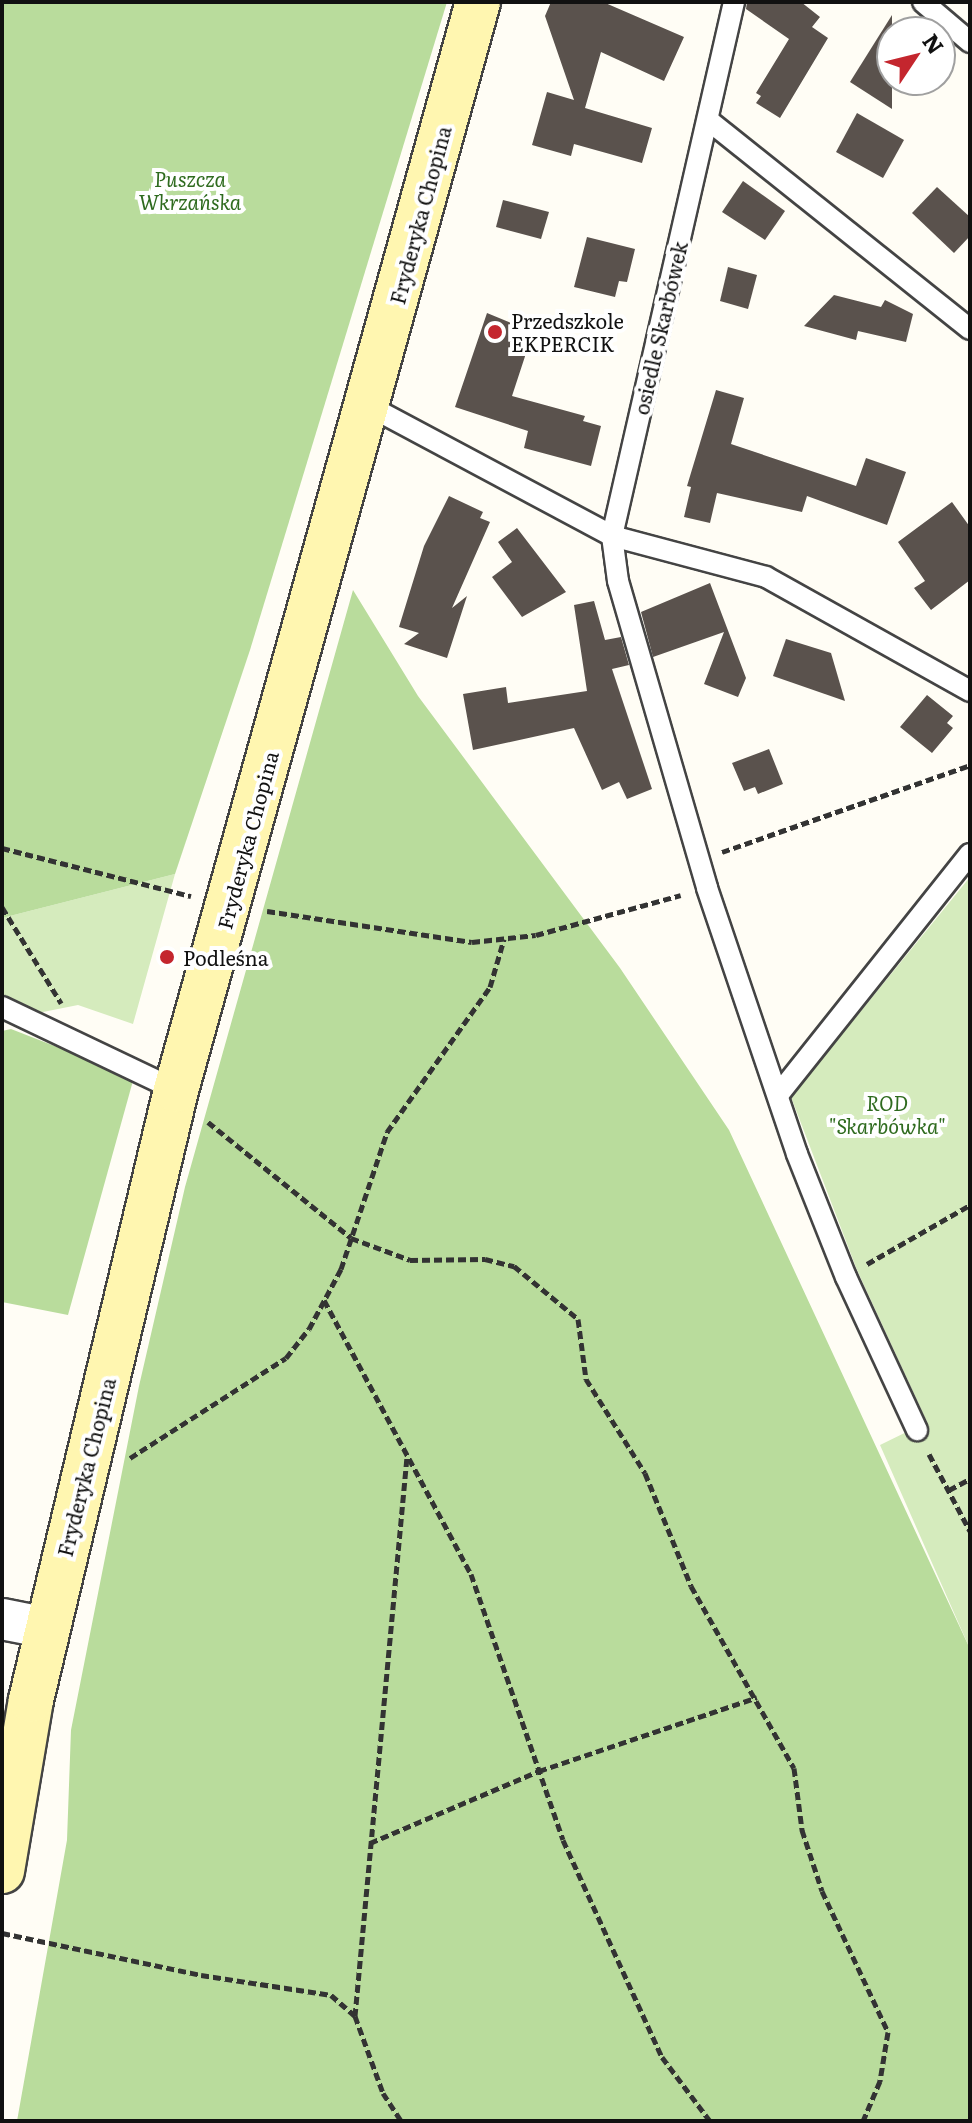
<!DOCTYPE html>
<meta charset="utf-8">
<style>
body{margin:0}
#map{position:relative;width:972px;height:2123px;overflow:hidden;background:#fffdf5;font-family:Literata,serif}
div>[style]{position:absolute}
.green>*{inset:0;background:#d5ebbd}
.forest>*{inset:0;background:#b9dc9c}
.building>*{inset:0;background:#5a524d}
.path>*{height:5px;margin-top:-2.5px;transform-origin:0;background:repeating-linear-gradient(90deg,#333 0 8px,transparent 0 12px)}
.roads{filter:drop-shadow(2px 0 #444) drop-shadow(-2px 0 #444) drop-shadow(0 2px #444) drop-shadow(0 -2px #444)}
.lane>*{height:20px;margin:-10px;padding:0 10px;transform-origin:10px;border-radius:10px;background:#fff}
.street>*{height:40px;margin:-20px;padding:0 20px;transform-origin:20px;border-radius:20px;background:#fff}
.secondary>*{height:44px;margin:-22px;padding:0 22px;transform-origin:22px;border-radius:22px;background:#fff6b0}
.dots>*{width:22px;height:22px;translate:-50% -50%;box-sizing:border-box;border:4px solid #fff;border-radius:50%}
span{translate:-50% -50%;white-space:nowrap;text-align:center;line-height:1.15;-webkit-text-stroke:8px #fff;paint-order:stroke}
.park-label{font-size:20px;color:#2f6b1f;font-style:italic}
.street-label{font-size:20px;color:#111}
.poi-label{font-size:20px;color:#111}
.left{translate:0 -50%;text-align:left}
.frame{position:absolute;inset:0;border:4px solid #111;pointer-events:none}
.north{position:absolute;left:876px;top:16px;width:80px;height:80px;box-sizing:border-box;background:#fff;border:2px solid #a0a0a0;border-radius:50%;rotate:55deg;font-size:22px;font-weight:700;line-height:32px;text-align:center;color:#111}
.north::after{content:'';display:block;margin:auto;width:28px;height:36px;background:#c4262e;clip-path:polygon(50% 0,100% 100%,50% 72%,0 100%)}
</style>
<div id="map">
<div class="green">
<div style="clip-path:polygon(175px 874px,133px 1024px,78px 1005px,38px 1013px,2px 997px,2px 918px)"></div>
<div style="clip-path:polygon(970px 877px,970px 1649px,880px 1445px,927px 1422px,857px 1270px,791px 1097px)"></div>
</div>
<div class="forest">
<div style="clip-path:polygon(2px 2px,447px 2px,250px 650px,175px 874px,2px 918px)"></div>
<div style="clip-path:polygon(353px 590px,418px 696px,620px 968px,729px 1130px,970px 1649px,970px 2121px,17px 2121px,67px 1840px,71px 1730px,139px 1386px,185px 1187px)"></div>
<div style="clip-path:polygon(11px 1029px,134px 1077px,68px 1315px,2px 1302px,2px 1031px)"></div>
</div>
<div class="building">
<div style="clip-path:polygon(551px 2px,603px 2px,684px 37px,664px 81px,601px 52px,585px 108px,652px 128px,642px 163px,574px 144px,571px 156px,532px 145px,547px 92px,574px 100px,545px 16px)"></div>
<div style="clip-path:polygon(747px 2px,801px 2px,820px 17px,812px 27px,828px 38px,780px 118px,756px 103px,761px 96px,756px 93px,789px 39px,746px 9px)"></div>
<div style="clip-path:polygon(892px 15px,892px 109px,850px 82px)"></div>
<div style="clip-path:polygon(857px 113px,904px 140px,883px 178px,836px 152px)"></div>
<div style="clip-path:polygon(743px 181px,785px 211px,765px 240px,722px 212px)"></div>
<div style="clip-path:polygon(937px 187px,970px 217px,970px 236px,954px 253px,912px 213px)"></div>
<div style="clip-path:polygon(503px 200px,549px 212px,541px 239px,496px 227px)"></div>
<div style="clip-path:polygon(587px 237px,635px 249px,627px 282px,619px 281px,615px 297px,574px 287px)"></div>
<div style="clip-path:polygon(728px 267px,757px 275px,748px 309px,720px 301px)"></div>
<div style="clip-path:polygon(834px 295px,881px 307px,885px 300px,913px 314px,906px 342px,858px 331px,856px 340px,804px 326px)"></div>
<div style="clip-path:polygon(487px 313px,533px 332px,512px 396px,585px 416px,583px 421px,601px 426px,591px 466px,524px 448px,528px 431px,455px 407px)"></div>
<div style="clip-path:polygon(716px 390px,744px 398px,731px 444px,856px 486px,866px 458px,906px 472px,887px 525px,807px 496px,802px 512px,717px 493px,710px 523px,684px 517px,691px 487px,687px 486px)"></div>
<div style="clip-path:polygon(449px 496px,483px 512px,480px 518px,490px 522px,452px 608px,467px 596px,447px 658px,404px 644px,419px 633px,399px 627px,424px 546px)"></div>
<div style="clip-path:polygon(952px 502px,970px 527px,970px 580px,931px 610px,914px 588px,925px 581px,898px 542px)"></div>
<div style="clip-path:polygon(517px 528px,566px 592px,522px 617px,492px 577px,512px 562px,498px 542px)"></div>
<div style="clip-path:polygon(710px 583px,746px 678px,738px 697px,704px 684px,724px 632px,653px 657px,641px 612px)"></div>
<div style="clip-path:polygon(594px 601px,605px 640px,621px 637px,629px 665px,612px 669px,652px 789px,627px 799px,619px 782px,602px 790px,574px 728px,473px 750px,463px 694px,506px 687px,508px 703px,587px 691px,574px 605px)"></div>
<div style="clip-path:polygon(786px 639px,831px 653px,845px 701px,773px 676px)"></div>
<div style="clip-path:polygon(927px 695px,953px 716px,947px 723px,953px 728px,932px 753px,900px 727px)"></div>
<div style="clip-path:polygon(769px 749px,783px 784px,758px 794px,755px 787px,744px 791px,732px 763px)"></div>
</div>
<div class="path">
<div style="left:2px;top:848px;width:195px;rotate:14.3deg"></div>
<div style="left:722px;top:852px;width:263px;rotate:-19.3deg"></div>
<div style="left:2px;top:907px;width:113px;rotate:58.4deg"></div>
<div style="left:267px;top:911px;width:207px;rotate:8.6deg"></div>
<div style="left:472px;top:942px;width:64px;rotate:-6.2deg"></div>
<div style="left:536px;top:935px;width:150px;rotate:-15.4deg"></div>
<div style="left:208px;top:1122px;width:184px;rotate:39deg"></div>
<div style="left:351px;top:1238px;width:63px;rotate:20.4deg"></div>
<div style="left:410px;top:1260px;width:75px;rotate:-0.8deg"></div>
<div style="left:485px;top:1259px;width:30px;rotate:14deg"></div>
<div style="left:514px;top:1266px;width:83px;rotate:39.6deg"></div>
<div style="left:578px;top:1319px;width:61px;rotate:82.4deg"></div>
<div style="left:586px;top:1379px;width:111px;rotate:57.9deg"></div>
<div style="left:645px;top:1473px;width:122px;rotate:67.8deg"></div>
<div style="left:691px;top:1586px;width:209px;rotate:60.5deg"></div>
<div style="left:794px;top:1768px;width:63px;rotate:82.6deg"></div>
<div style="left:802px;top:1830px;width:64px;rotate:71.8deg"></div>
<div style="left:822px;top:1891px;width:156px;rotate:64.9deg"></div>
<div style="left:888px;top:2032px;width:50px;rotate:99.3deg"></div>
<div style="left:880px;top:2081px;width:43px;rotate:113deg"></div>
<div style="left:867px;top:1264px;width:119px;rotate:-29.8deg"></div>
<div style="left:324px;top:1300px;width:311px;rotate:61.8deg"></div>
<div style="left:471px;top:1574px;width:281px;rotate:70.9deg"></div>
<div style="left:563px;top:1840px;width:239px;rotate:65.5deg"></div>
<div style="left:662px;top:2057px;width:80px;rotate:53.1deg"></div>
<div style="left:929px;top:1454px;width:87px;rotate:62deg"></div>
<div style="left:130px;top:1458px;width:185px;rotate:-32.7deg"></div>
<div style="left:286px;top:1358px;width:37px;rotate:-52deg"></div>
<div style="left:309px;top:1329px;width:68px;rotate:-61.9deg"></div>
<div style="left:341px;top:1269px;width:145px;rotate:-71.4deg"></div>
<div style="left:387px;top:1132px;width:178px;rotate:-54.6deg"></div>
<div style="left:490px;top:987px;width:50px;rotate:-73.7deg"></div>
<div style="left:949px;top:1490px;width:24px;rotate:-28deg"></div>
<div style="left:370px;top:1843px;width:184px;rotate:-23.1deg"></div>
<div style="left:539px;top:1771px;width:230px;rotate:-18.7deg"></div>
<div style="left:2px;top:1933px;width:203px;rotate:11.9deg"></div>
<div style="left:201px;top:1975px;width:132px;rotate:8.7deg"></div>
<div style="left:331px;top:1995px;width:32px;rotate:41deg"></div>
<div style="left:355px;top:2016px;width:82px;rotate:70deg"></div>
<div style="left:383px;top:2093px;width:33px;rotate:57deg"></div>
<div style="left:355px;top:2016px;width:562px;rotate:-84.69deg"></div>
</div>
<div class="roads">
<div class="lane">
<div style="left:734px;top:2px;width:548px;rotate:102.87deg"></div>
<div style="left:612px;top:536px;width:45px;rotate:82.4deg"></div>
<div style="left:618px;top:581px;width:320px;rotate:73.8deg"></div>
<div style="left:707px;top:888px;width:281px;rotate:71.3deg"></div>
<div style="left:797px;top:1154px;width:132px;rotate:68.3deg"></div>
<div style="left:846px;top:1277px;width:169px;rotate:65.1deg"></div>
<div style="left:923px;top:2px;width:62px;rotate:40.4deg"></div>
<div style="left:708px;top:120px;width:335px;rotate:38.6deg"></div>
<div style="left:367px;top:405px;width:278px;rotate:28.1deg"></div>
<div style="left:612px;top:536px;width:159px;rotate:14.9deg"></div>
<div style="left:766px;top:577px;width:234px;rotate:29.2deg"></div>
<div style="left:2px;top:1007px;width:193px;rotate:25.5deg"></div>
<div style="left:778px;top:1095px;width:308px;rotate:-51.5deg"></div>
</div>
<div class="street">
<div style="left:2px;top:1619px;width:47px;rotate:11.1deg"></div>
</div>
<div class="secondary">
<div style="left:2px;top:1871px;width:173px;rotate:-80.4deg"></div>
<div style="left:31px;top:1700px;width:627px;rotate:-76.63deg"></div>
<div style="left:176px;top:1090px;width:1129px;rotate:-74.49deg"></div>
</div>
</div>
<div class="dots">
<div style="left:495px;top:332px;background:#c4262e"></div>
<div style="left:167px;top:957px;background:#c4262e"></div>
</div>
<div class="park-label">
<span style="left:190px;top:190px">Puszcza<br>Wkrzańska</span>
<span style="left:887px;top:1114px">ROD<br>"Skarbówka"</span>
</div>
<div class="street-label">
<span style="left:420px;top:215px;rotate:-75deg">Fryderyka Chopina</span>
<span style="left:660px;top:328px;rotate:-77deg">osiedle Skarbówek</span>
<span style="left:247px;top:840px;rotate:-75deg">Fryderyka Chopina</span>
<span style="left:86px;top:1467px;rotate:-76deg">Fryderyka Chopina</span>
</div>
<div class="poi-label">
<span class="left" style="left:511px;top:332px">Przedszkole<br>EKPERCIK</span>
<span class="left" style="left:183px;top:957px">Podleśna</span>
</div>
<div class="frame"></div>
<div class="north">N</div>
</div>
